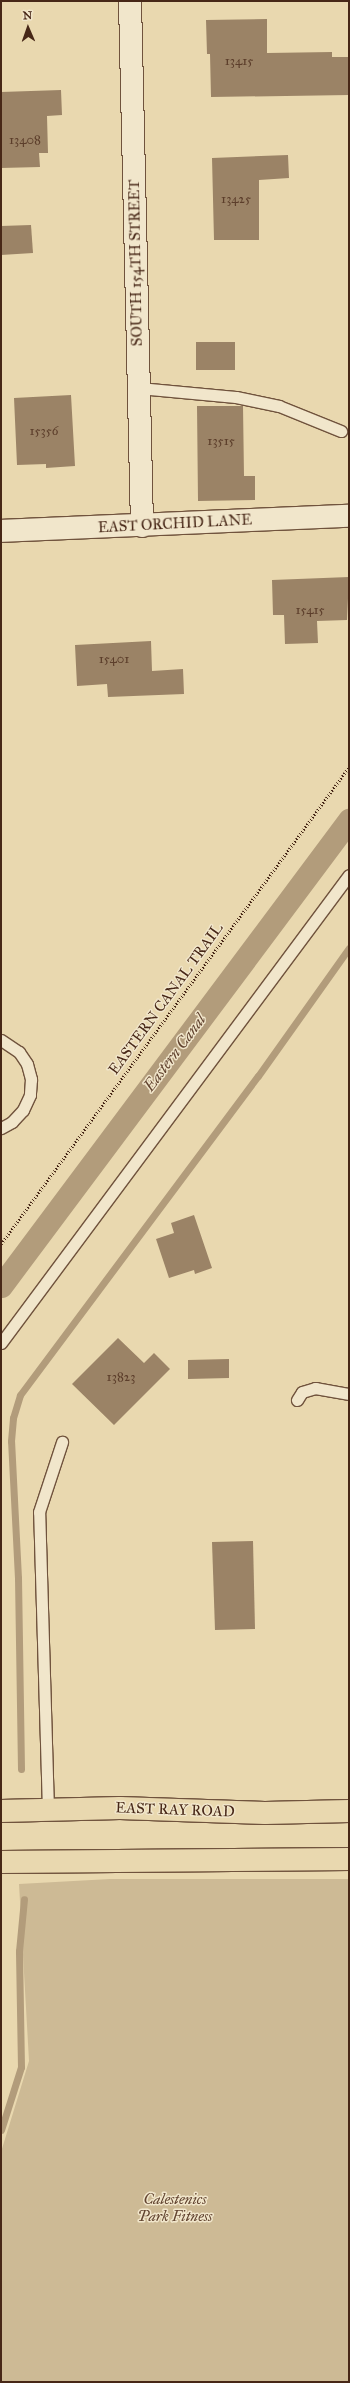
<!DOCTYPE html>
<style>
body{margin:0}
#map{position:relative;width:350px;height:2383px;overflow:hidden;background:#e9d8af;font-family:"IM FELL Great Primer",serif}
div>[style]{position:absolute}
.green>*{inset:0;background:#cdba95}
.stream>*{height:7px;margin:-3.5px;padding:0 3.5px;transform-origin:3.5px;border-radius:3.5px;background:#b29c7b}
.canal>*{height:23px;margin:-11.5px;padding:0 11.5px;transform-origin:11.5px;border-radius:11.5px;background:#b29c7b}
.building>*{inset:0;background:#9b8366}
.path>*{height:2.5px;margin-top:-1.25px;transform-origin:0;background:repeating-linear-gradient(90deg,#472717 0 1px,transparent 0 3px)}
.roads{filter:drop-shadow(1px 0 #70533d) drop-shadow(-1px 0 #70533d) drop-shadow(0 1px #70533d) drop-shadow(0 -1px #70533d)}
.service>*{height:11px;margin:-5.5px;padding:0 5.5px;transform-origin:5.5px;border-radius:5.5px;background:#f1e6cb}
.minor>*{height:22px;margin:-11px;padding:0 11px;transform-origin:11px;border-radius:11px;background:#f1e6cb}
.primary>*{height:22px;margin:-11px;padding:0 11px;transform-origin:11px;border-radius:11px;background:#e9d8af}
span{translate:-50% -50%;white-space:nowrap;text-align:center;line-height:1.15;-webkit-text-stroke:3px #f1e6cb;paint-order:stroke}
.number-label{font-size:13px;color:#5c3e2b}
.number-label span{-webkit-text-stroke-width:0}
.street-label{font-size:15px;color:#472717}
.park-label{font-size:15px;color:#624430;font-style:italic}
.water-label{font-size:16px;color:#624430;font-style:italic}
.frame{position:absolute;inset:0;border:2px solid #472717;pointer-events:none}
.north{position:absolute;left:8px;top:8px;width:40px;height:40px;-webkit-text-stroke:3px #f1e6cb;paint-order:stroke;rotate:358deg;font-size:11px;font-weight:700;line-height:16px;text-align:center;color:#472717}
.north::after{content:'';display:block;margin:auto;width:14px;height:18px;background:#472717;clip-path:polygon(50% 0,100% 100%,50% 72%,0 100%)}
</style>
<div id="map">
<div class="green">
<div style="clip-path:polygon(110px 1879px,349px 1879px,349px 2382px,1px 2382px,1px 2152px,29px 2061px,19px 1884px)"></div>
</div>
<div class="stream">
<div style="left:21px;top:1769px;width:191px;rotate:-90.9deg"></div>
<div style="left:18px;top:1578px;width:137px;rotate:-92.9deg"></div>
<div style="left:11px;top:1441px;width:23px;rotate:-85deg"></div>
<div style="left:13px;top:1418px;width:24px;rotate:-73deg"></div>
<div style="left:20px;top:1395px;width:398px;rotate:-53.3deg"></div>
<div style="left:258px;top:1076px;width:157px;rotate:-54.6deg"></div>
<div style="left:1px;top:2130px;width:66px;rotate:-72.4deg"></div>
<div style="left:21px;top:2067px;width:116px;rotate:-91deg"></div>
<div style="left:19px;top:1951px;width:52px;rotate:-84.5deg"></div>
</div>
<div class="canal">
<div style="left:1px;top:1286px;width:582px;rotate:-53.25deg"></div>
</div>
<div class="building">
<div style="clip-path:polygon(267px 19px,267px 53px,332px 52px,332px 57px,349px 57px,349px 95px,211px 97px,210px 54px,207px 54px,206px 20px)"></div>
<div style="clip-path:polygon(61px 90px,62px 115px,47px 116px,48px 153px,39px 153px,40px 167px,1px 168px,1px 92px)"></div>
<div style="clip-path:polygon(288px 155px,289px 178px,259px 180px,259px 240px,214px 240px,212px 158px)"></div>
<div style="clip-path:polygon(31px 225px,33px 253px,1px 255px,1px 226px)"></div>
<div style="clip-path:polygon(196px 342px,235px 342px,235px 370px,196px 370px)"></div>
<div style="clip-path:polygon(71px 395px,75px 466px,46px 468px,46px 464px,17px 465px,14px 398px)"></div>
<div style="clip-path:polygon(197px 406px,243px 406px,244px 476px,255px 476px,255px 500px,198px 501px)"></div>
<div style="clip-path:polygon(349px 577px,347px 620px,317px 621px,318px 643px,285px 644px,284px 615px,273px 615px,272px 580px)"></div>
<div style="clip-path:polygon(151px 641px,152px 671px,183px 669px,184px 694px,108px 697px,107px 684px,77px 686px,75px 645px)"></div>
<div style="clip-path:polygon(194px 1215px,212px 1268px,195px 1274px,194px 1270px,169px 1278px,156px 1239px,174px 1233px,171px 1223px)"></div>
<div style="clip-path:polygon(118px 1338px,144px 1363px,154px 1353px,170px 1369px,114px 1425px,72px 1384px)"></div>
<div style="clip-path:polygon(229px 1359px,229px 1378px,188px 1379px,188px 1360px)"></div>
<div style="clip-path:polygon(253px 1541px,255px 1629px,215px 1630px,212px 1542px)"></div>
</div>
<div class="path">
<div style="left:1px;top:1244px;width:590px;rotate:-53.89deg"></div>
</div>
<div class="roads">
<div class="service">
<div style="left:139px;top:388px;width:97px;rotate:5.3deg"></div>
<div style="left:236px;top:397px;width:44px;rotate:11.8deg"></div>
<div style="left:279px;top:406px;width:67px;rotate:22deg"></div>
<div style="left:1px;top:1040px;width:22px;rotate:34deg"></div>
<div style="left:19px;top:1052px;width:14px;rotate:56deg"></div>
<div style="left:27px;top:1064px;width:16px;rotate:75deg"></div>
<div style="left:31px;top:1079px;width:16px;rotate:94deg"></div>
<div style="left:30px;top:1095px;width:17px;rotate:115deg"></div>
<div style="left:23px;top:1110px;width:16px;rotate:133deg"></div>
<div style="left:12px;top:1122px;width:13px;rotate:151deg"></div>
<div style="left:1px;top:1343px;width:583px;rotate:-53.37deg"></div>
<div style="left:297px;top:1400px;width:9px;rotate:-58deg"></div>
<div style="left:302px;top:1392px;width:14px;rotate:-17deg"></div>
<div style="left:315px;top:1388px;width:35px;rotate:10deg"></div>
<div style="left:48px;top:1810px;width:298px;rotate:-91.7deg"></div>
<div style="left:39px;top:1512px;width:74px;rotate:-71.8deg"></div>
</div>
<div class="minor">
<div style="left:130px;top:1px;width:525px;rotate:88.69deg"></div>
<div style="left:1px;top:531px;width:348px;rotate:-2.5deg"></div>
</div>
<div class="primary">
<div style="left:1px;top:1811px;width:119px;rotate:-1.4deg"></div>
<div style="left:120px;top:1808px;width:145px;rotate:2deg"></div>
<div style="left:265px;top:1813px;width:84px;rotate:-1.4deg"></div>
<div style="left:1px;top:1862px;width:348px;rotate:-0.5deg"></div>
</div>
</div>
<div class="number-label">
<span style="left:239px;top:61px">13415</span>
<span style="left:25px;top:140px">13408</span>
<span style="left:236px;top:199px">13425</span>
<span style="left:44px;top:431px">15356</span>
<span style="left:221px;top:441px">13515</span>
<span style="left:310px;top:610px">15415</span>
<span style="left:114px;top:659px">15401</span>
<span style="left:121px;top:1377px">13823</span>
</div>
<div class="street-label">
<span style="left:136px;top:263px;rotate:-91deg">SOUTH 154TH STREET</span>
<span style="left:175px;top:524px;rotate:-3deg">EAST ORCHID LANE</span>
<span style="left:166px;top:999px;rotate:-54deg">EASTERN CANAL TRAIL</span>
<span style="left:175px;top:1810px;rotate:2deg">EAST RAY ROAD</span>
</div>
<div class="park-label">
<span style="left:175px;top:2208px">Calestenics<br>Park Fitness</span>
</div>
<div class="water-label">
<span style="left:175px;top:1053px;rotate:-53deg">Eastern Canal</span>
</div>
<div class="frame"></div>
<div class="north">N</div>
</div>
